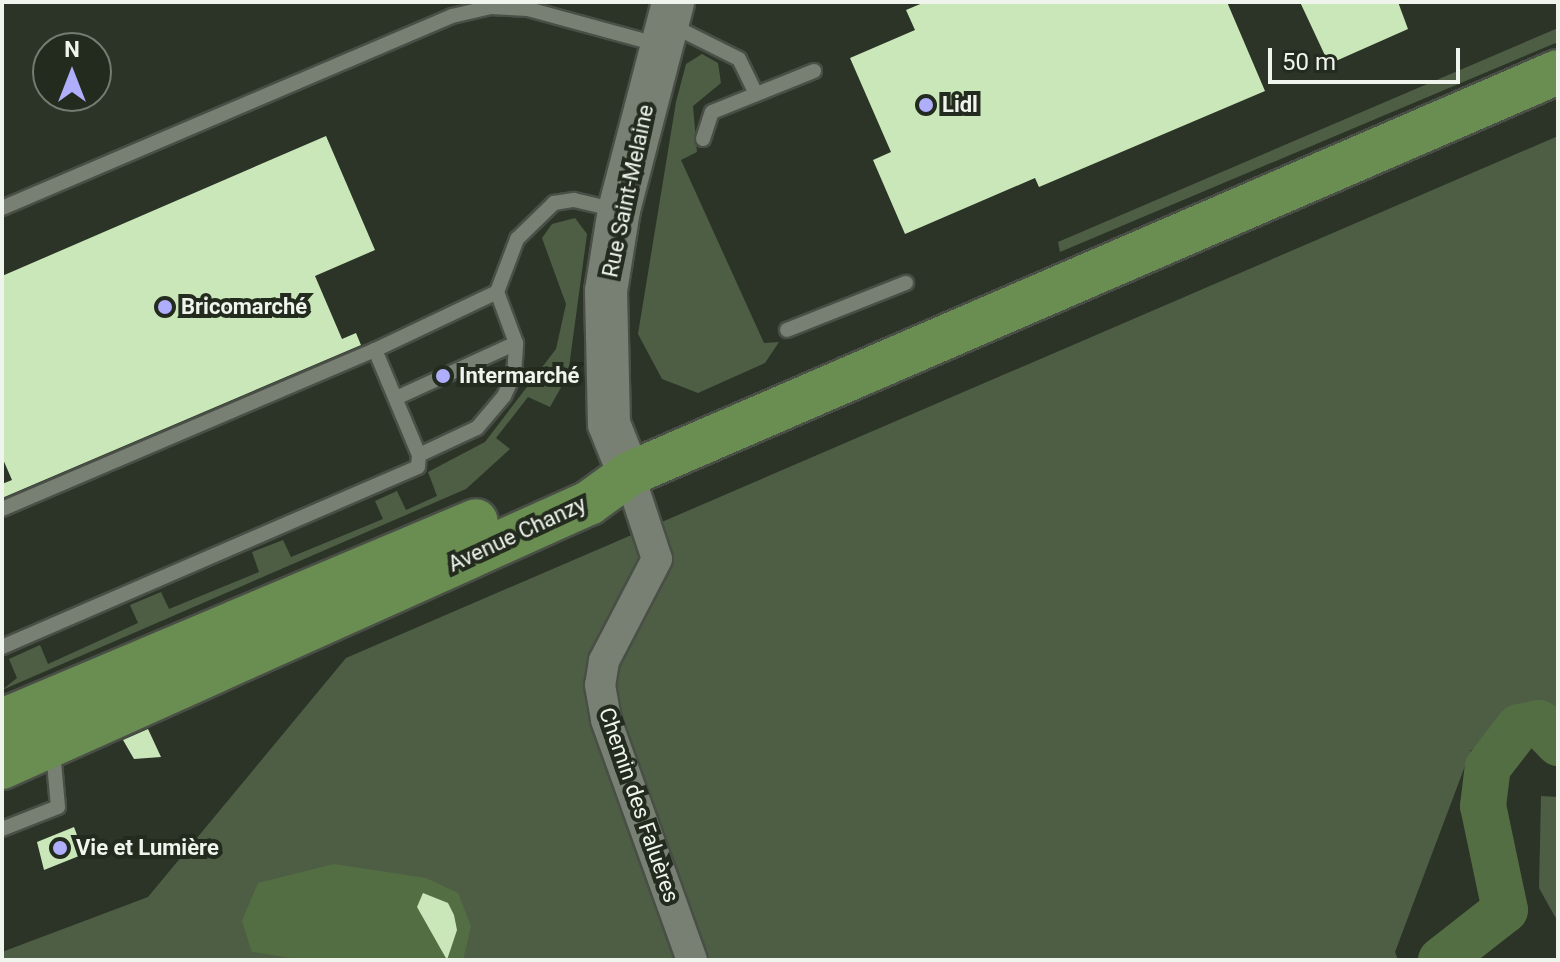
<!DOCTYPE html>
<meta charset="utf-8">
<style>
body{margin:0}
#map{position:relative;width:1560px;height:962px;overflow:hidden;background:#2c3428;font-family:Roboto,sans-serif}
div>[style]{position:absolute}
.green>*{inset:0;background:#4e5e45}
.water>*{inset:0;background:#546e44}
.river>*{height:46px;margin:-23px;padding:0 23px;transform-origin:23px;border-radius:23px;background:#546e44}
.building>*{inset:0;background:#c9e7b8}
.roads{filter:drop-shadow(2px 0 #494f46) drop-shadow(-2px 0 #494f46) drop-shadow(0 2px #494f46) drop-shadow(0 -2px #494f46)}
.service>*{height:14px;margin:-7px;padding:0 7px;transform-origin:7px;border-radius:7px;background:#788073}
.minor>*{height:30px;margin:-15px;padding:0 15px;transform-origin:15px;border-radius:15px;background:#788073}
.secondary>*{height:42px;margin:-21px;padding:0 21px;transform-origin:21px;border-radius:21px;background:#788073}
.primary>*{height:44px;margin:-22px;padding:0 22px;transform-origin:22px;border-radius:22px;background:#6a8d52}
.dots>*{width:22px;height:22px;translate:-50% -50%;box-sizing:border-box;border:4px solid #232a1e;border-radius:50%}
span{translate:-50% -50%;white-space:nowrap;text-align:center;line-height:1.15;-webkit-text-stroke:8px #232a1e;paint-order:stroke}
.poi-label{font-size:22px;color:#eff4ec;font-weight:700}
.left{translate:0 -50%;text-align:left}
.street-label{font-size:22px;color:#eff4ec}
.frame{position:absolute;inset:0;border:4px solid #eff4ec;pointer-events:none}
.north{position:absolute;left:32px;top:32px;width:80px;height:80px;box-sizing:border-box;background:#232a1e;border:2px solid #757b70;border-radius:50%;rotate:0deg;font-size:22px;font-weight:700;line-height:32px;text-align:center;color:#eff4ec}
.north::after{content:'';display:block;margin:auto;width:28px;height:36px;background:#afaefa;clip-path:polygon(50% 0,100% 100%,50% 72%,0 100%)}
.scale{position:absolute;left:1268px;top:48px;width:192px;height:36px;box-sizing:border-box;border:4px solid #eff4ec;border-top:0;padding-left:10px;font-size:24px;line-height:28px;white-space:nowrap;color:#eff4ec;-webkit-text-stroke:6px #232a1e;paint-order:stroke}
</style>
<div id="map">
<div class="green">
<div style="clip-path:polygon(1558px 28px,1558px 42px,1060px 252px,1058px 242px)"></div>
<div style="clip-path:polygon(702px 54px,718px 63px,721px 83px,693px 106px,697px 152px,681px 160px,764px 343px,779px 342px,765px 363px,698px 393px,662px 379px,638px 334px,676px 102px,686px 64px)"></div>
<div style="clip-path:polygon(1558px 136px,1558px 716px,1471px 750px,1395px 952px,1398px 960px,2px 960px,2px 952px,148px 897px,346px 658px)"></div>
<div style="clip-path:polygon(575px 218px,587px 234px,568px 375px,550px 407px,528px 397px,496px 438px,510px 449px,466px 489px,2px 690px,17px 678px,9px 659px,40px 645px,48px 664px,138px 623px,130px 605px,161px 592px,169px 609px,259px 572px,252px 552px,283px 540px,291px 557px,383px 519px,375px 501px,397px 491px,406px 510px,437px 496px,428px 472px,485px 442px,556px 349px,566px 304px,542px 238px,552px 224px)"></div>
<div style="clip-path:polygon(1541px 796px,1558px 797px,1558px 922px,1539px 888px)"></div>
</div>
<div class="water">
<div style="clip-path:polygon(334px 864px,426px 878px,458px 893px,471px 926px,463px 960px,305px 960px,252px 952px,242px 921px,258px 883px)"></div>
</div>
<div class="river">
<div style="left:1441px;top:960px;width:81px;rotate:-38deg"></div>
<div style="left:1505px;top:910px;width:106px;rotate:-101.9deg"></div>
<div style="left:1483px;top:806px;width:39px;rotate:-83deg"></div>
<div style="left:1488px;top:767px;width:51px;rotate:-52.2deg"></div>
<div style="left:1519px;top:727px;width:20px;rotate:-11deg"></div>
<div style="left:1539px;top:723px;width:28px;rotate:46deg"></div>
</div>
<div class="building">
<div style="clip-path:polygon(925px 2px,1227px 2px,1265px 91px,1039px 187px,1035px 178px,905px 234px,873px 160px,891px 152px,850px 58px,915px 30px,906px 10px)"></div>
<div style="clip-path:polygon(1300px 2px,1398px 2px,1408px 29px,1329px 64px)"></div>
<div style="clip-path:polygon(326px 136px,375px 250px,315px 276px,342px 339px,356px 333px,361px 345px,2px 498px,2px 484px,12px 480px,2px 457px,2px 276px)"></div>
<div style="clip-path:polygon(148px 729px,161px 757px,134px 759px,123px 740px)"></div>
<div style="clip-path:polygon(74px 827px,84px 854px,44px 870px,37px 842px)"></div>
<div style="clip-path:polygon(423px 893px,448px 903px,454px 915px,457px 930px,447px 960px,417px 907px)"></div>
</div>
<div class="roads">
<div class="service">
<div style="left:671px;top:25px;width:76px;rotate:26.6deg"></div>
<div style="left:739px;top:59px;width:39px;rotate:64deg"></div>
<div style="left:703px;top:139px;width:28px;rotate:-72deg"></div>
<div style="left:712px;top:112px;width:110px;rotate:-21.9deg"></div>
<div style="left:2px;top:208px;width:489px;rotate:-23.1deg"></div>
<div style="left:452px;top:16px;width:40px;rotate:-13deg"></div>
<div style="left:491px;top:7px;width:37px;rotate:3deg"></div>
<div style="left:528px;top:9px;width:134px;rotate:15.2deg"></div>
<div style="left:787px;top:330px;width:128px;rotate:-21.6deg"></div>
<div style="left:396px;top:398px;width:132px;rotate:-24.6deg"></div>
<div style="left:419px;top:455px;width:64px;rotate:-25deg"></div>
<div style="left:477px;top:428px;width:42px;rotate:-49.8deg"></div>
<div style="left:504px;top:396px;width:23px;rotate:-65deg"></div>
<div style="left:514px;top:375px;width:32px;rotate:-86deg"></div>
<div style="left:516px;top:343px;width:54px;rotate:-110.4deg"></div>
<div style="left:2px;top:509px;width:405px;rotate:-23.1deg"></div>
<div style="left:2px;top:647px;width:453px;rotate:-23.4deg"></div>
<div style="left:418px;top:467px;width:12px;rotate:-85deg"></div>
<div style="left:419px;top:455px;width:114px;rotate:-112.7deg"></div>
<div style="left:375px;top:350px;width:135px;rotate:-25.4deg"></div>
<div style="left:497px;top:292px;width:57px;rotate:-69.3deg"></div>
<div style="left:517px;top:239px;width:52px;rotate:-44.2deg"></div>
<div style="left:554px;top:203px;width:20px;rotate:-9deg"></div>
<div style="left:574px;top:200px;width:44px;rotate:13.1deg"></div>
<div style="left:2px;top:829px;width:60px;rotate:-21.4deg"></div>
<div style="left:58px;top:807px;width:56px;rotate:-95.1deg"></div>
</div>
<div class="minor">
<div style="left:629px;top:474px;width:89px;rotate:71.8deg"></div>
<div style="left:657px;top:559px;width:115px;rotate:117.5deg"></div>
<div style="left:604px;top:661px;width:24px;rotate:99deg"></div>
<div style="left:600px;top:685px;width:36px;rotate:80deg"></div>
<div style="left:606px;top:720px;width:255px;rotate:70.3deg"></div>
</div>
<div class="secondary">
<div style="left:629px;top:474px;width:54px;rotate:-111.8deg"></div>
<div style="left:609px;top:424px;width:133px;rotate:-91.3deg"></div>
<div style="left:606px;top:291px;width:82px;rotate:-80.9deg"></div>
<div style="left:619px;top:210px;width:215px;rotate:-75.4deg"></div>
</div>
<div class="primary">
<div style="left:2px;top:721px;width:514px;rotate:-22.88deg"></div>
<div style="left:2px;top:767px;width:644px;rotate:-24.22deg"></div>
<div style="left:589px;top:503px;width:49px;rotate:-35.9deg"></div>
<div style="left:629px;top:474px;width:1012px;rotate:-23.4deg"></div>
</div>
</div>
<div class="dots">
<div style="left:926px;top:105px;background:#afaefa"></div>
<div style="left:165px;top:307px;background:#afaefa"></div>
<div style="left:443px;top:376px;background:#afaefa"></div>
<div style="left:60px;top:848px;background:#afaefa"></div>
</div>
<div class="poi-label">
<span class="left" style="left:942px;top:105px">Lidl</span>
<span class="left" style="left:181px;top:307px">Bricomarché</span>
<span class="left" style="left:459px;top:376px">Intermarché</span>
<span class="left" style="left:76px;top:848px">Vie et Lumière</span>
</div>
<div class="street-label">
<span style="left:628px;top:191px;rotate:-78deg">Rue Saint-Melaine</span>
<span style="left:517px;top:534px;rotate:-25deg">Avenue Chanzy</span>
<span style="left:639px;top:805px;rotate:71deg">Chemin des Faluères</span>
</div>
<div class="frame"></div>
<div class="north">N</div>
<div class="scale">50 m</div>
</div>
